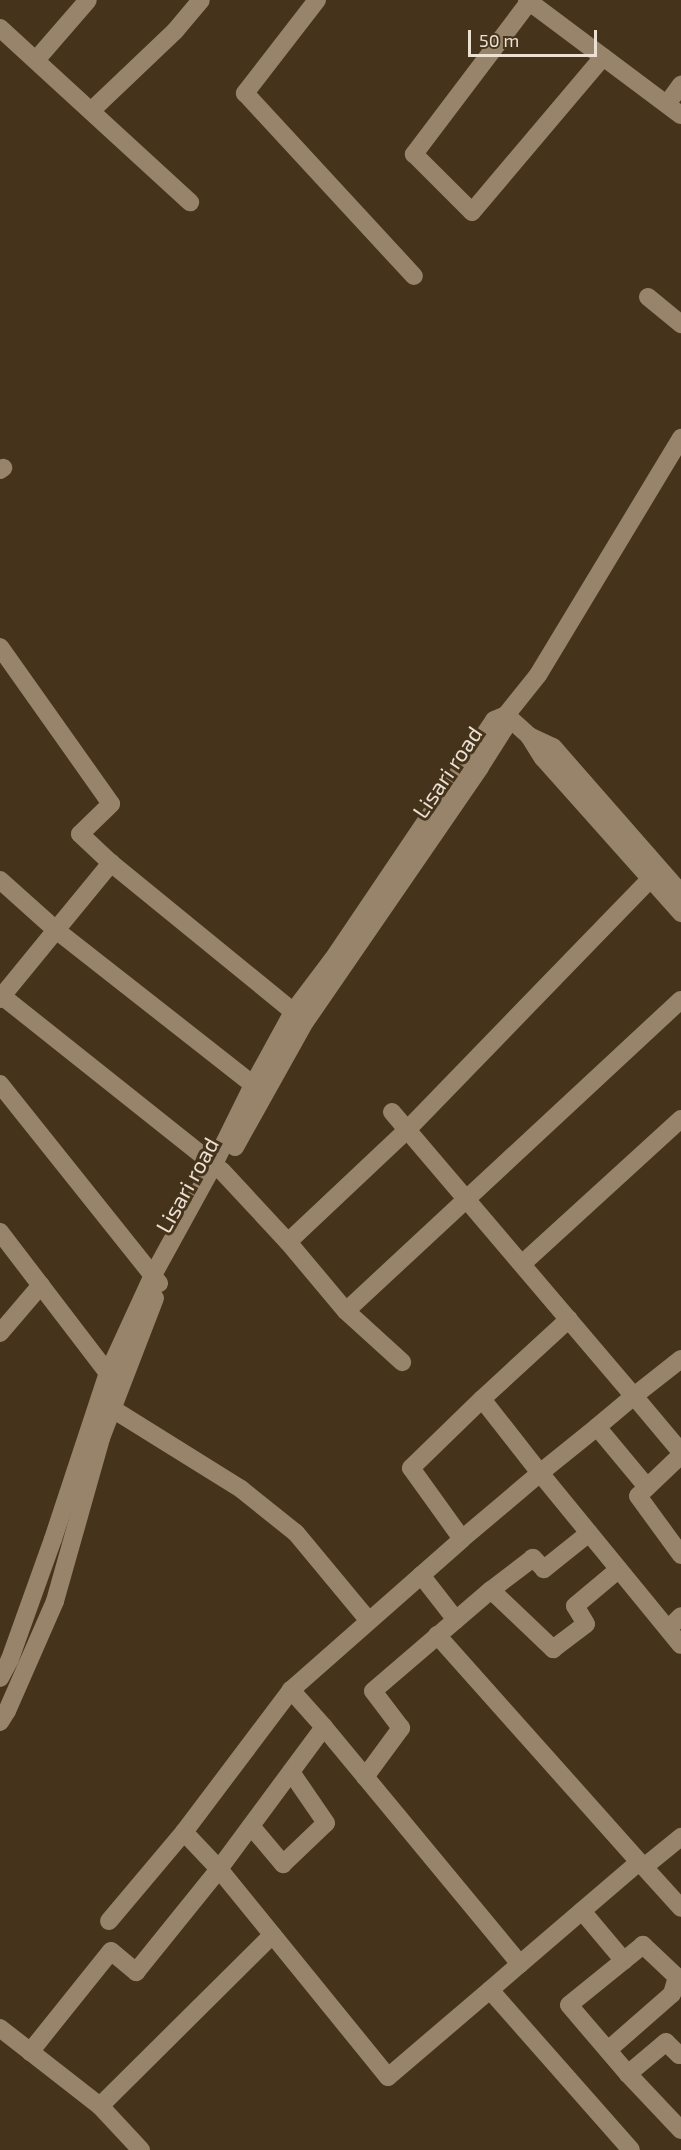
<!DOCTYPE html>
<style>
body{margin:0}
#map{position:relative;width:681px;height:2150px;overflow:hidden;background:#45331c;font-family:"Exo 2",sans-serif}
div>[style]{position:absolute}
.minor>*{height:18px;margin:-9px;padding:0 9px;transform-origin:9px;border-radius:9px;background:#98846b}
span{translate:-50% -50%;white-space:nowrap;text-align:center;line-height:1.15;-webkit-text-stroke:6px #45331c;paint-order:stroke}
.street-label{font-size:22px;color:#ebe0d2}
.scale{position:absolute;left:468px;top:30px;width:129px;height:27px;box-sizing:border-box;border:3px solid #ebe0d2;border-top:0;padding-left:8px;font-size:18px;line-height:21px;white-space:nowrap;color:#ebe0d2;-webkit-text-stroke:4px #45331c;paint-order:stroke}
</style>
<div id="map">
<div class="minor">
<div style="left:317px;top:0;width:118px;rotate:127.7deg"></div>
<div style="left:245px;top:93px;width:249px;rotate:47.3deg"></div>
<div style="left:527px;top:0;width:192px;rotate:36.8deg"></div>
<div style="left:529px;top:2px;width:191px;rotate:127.1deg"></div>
<div style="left:414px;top:154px;width:82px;rotate:45deg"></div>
<div style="left:472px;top:212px;width:203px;rotate:-49.8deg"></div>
<div style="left:0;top:28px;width:258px;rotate:42.5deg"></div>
<div style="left:36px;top:60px;width:79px;rotate:-49.1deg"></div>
<div style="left:667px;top:104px;width:24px;rotate:-54deg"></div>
<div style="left:92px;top:110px;width:115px;rotate:-43.6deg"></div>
<div style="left:175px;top:31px;width:40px;rotate:-50deg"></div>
<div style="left:648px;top:297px;width:43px;rotate:39.3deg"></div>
<div style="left:0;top:470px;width:4px;rotate:-34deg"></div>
<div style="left:0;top:647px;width:192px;rotate:54.7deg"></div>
<div style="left:111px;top:804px;width:43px;rotate:135.9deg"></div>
<div style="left:80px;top:834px;width:42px;rotate:43.1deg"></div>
<div style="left:506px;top:715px;width:31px;rotate:42deg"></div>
<div style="left:529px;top:736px;width:26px;rotate:25deg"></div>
<div style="left:553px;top:747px;width:194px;rotate:48.8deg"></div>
<div style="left:529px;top:736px;width:26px;rotate:58deg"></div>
<div style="left:543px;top:758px;width:208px;rotate:48.3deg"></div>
<div style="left:0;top:880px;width:75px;rotate:41.8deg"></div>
<div style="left:56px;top:930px;width:87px;rotate:-50.6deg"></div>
<div style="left:111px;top:863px;width:247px;rotate:39.2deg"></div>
<div style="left:0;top:994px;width:3px;rotate:45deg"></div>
<div style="left:2px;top:996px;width:85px;rotate:-50.7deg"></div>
<div style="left:56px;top:930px;width:261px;rotate:38.1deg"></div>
<div style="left:0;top:999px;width:4px;rotate:-56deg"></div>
<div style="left:2px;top:996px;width:281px;rotate:38.5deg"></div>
<div style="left:222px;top:1171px;width:97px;rotate:47.1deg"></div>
<div style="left:288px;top:1242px;width:163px;rotate:-43.3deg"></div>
<div style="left:407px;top:1130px;width:351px;rotate:-45.9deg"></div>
<div style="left:0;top:1084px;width:255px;rotate:51.4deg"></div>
<div style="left:392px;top:1112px;width:373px;rotate:49.6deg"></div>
<div style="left:634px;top:1396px;width:60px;rotate:-38.2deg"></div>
<div style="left:235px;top:1147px;width:143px;rotate:-60.8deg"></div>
<div style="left:305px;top:1022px;width:309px;rotate:-55.5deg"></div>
<div style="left:480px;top:767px;width:45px;rotate:-57.7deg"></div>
<div style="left:504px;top:729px;width:14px;rotate:-82deg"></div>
<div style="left:0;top:1232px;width:188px;rotate:52.6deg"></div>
<div style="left:288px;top:1242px;width:90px;rotate:50deg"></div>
<div style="left:346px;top:1311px;width:457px;rotate:-42.9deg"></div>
<div style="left:522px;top:1264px;width:215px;rotate:-42.4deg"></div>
<div style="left:346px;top:1311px;width:76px;rotate:42.3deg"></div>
<div style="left:0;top:1333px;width:63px;rotate:-49.5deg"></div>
<div style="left:482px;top:1399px;width:99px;rotate:135.8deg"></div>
<div style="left:411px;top:1468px;width:87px;rotate:54.3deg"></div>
<div style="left:462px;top:1539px;width:102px;rotate:-40.2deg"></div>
<div style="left:540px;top:1473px;width:94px;rotate:-128.1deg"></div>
<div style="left:482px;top:1399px;width:118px;rotate:-42.6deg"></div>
<div style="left:111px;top:1408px;width:153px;rotate:31.9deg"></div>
<div style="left:241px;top:1489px;width:70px;rotate:38.7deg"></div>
<div style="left:296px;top:1533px;width:114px;rotate:50.3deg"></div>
<div style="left:597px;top:1427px;width:73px;rotate:141.1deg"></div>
<div style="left:540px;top:1473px;width:222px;rotate:50.7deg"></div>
<div style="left:681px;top:1455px;width:59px;rotate:136.4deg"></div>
<div style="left:638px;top:1496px;width:73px;rotate:53.9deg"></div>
<div style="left:647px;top:1487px;width:78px;rotate:-129.8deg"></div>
<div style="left:597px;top:1427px;width:48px;rotate:-40deg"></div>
<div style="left:634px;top:1396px;width:73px;rotate:50deg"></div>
<div style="left:589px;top:1533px;width:58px;rotate:141.3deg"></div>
<div style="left:544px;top:1569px;width:16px;rotate:-135deg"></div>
<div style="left:533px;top:1558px;width:53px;rotate:142.7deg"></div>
<div style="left:491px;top:1590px;width:86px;rotate:43.6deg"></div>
<div style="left:553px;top:1649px;width:41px;rotate:-37.1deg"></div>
<div style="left:586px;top:1624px;width:21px;rotate:-121deg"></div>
<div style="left:575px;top:1606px;width:57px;rotate:-40.1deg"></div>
<div style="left:421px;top:1575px;width:57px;rotate:52.1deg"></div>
<div style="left:668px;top:1629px;width:18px;rotate:-45deg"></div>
<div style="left:437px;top:1635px;width:304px;rotate:48.3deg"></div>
<div style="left:639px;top:1862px;width:157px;rotate:139.4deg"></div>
<div style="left:520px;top:1964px;width:308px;rotate:-129.6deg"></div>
<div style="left:324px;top:1727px;width:177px;rotate:126.5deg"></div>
<div style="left:219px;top:1869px;width:268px;rotate:50.9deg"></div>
<div style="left:388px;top:2077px;width:134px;rotate:-40.5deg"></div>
<div style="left:490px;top:1990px;width:213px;rotate:48.6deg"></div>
<div style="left:0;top:1678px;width:21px;rotate:-62deg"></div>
<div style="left:10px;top:1659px;width:127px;rotate:-70.3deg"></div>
<div style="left:53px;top:1539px;width:175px;rotate:-71.7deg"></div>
<div style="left:108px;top:1373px;width:108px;rotate:-65.3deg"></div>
<div style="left:153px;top:1275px;width:127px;rotate:-61.2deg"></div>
<div style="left:214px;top:1164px;width:88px;rotate:-63.7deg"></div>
<div style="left:253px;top:1085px;width:83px;rotate:-61.3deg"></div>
<div style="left:293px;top:1012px;width:66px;rotate:-53deg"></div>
<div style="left:333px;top:959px;width:288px;rotate:-56deg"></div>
<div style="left:494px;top:720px;width:13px;rotate:-23deg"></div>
<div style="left:506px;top:715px;width:51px;rotate:-51.3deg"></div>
<div style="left:538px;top:675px;width:277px;rotate:-58.9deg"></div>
<div style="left:0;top:1722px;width:13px;rotate:-58deg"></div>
<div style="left:7px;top:1711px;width:120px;rotate:-66.4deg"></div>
<div style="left:55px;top:1601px;width:169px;rotate:-74.2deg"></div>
<div style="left:101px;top:1438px;width:150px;rotate:-68.9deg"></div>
<div style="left:324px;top:1727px;width:50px;rotate:-131.7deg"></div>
<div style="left:291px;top:1690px;width:228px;rotate:-41.4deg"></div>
<div style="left:365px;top:1777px;width:61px;rotate:-53.7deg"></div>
<div style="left:401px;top:1728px;width:46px;rotate:-127.1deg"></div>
<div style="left:373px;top:1691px;width:155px;rotate:-40.6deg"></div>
<div style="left:251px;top:1826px;width:50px;rotate:49.9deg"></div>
<div style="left:283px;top:1864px;width:59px;rotate:-43.6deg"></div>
<div style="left:326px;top:1823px;width:62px;rotate:-124.5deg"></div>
<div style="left:639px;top:1862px;width:7px;rotate:45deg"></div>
<div style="left:644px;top:1867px;width:48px;rotate:-39deg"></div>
<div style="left:644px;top:1867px;width:55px;rotate:47.9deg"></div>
<div style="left:582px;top:1911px;width:65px;rotate:50deg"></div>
<div style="left:109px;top:1921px;width:116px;rotate:-49.9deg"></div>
<div style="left:490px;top:1990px;width:40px;rotate:-41deg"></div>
<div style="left:0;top:2028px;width:127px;rotate:38deg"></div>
<div style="left:100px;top:2106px;width:60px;rotate:47deg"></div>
<div style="left:608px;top:2050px;width:85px;rotate:-41.2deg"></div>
<div style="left:672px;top:1994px;width:18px;rotate:-74deg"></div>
<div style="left:677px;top:1977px;width:47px;rotate:-136.7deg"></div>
<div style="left:643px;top:1945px;width:95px;rotate:141deg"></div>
<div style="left:569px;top:2005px;width:91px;rotate:49.5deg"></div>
<div style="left:30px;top:2052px;width:129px;rotate:-51.3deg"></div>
<div style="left:111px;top:1951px;width:33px;rotate:40deg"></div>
<div style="left:136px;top:1972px;width:132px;rotate:-51.1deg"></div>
<div style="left:219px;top:1869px;width:51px;rotate:-133.4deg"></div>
<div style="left:184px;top:1832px;width:178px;rotate:-53deg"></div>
<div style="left:681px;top:2054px;width:2px;rotate:153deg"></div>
<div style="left:679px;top:2055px;width:18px;rotate:-135deg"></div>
<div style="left:666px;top:2042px;width:50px;rotate:139.9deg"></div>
<div style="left:628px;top:2074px;width:77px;rotate:46.6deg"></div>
<div style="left:100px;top:2106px;width:243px;rotate:-44.8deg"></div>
</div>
<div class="street-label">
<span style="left:447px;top:772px;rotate:-56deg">Lisari road</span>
<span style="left:187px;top:1185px;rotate:-61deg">Lisari road</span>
</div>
<div class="scale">50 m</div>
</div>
